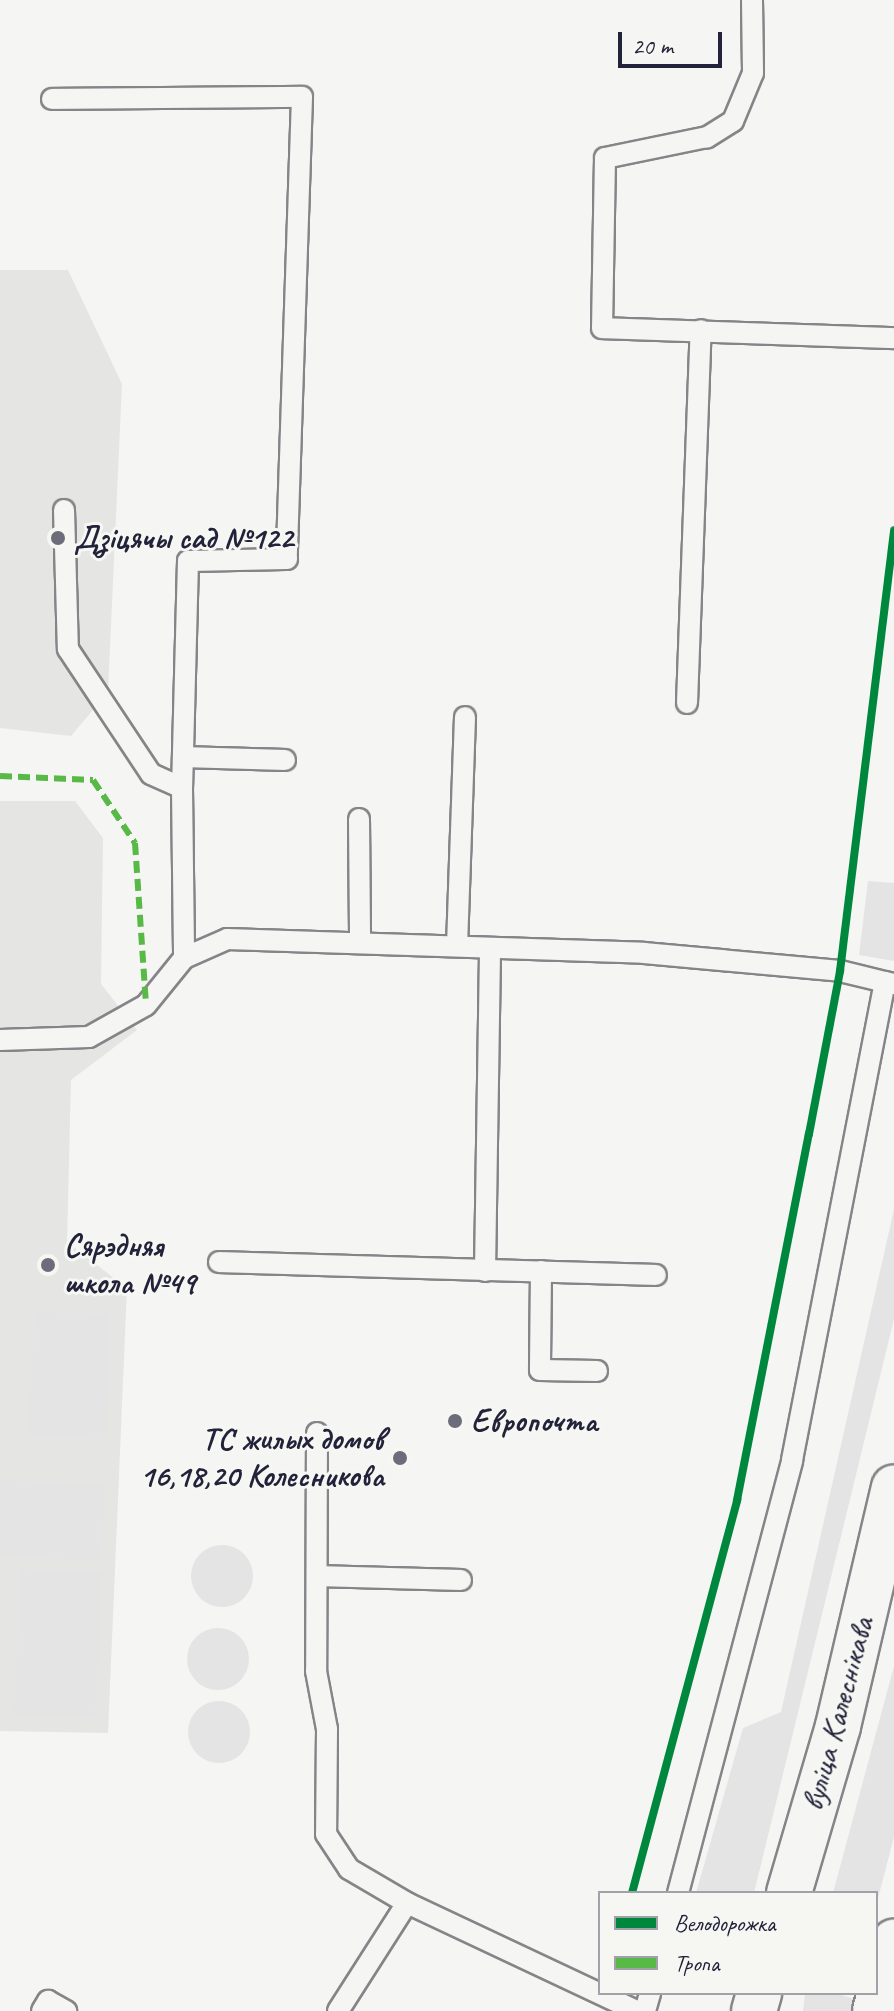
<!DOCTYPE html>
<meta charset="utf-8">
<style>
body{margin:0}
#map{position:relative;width:894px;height:2011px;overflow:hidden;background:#f5f5f3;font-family:Caveat,sans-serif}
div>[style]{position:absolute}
.built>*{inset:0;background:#e5e5e4}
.green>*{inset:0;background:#e4e4e4}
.round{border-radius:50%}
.roads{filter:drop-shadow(2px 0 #858589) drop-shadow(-2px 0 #858589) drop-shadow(0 2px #858589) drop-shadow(0 -2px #858589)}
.service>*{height:20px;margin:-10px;padding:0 10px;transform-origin:10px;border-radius:10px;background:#f5f5f3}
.secondary>*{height:44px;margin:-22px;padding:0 22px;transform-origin:22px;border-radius:22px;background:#f5f5f3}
.quiet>*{height:6px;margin-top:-3px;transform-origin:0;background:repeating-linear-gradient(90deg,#58b947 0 12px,transparent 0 18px)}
.cycleway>*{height:8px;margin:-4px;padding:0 4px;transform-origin:4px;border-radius:4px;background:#00873e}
.dots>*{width:22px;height:22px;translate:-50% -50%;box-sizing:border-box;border:4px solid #f6f6f2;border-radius:50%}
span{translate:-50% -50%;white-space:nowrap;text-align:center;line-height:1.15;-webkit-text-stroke:6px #f6f6f2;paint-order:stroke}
.poi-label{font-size:32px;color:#22223b;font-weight:700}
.left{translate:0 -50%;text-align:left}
.right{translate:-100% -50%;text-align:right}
.street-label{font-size:32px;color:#22223b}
.legend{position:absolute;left:598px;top:1891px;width:280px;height:104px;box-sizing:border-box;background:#f6f6f2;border:2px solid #a1a1a9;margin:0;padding:10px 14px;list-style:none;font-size:24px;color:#22223b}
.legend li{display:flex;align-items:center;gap:16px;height:40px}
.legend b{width:40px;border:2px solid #a1a1a9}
.scale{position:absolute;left:618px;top:32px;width:104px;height:36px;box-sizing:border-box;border:4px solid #22223b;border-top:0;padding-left:10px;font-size:24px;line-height:28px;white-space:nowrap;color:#22223b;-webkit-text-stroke:6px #f6f6f2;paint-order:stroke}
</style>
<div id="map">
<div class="built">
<div style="clip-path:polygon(0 270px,68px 270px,122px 384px,108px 692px,71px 736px,0 728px)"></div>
<div style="clip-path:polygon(0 801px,75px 801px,103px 838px,101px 984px,137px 1030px,71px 1080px,67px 1242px,127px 1288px,108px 1733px,0 1731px)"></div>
</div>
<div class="green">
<div style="clip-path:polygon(868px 881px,894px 883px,894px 961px,859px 955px)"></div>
<div style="clip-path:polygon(894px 1209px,894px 1319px,754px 1893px,696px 1893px,743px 1728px,781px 1712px)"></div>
<div style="clip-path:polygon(34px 1312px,109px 1314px,105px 1439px,29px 1436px)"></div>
<div style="clip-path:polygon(0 1480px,105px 1485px,102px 1561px,0 1556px)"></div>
<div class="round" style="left:191px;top:1545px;width:62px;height:62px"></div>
<div style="clip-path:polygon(20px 1569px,101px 1572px,95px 1718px,14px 1714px)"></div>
<div class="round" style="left:187px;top:1628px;width:62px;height:62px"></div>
<div style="clip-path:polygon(894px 1666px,894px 1837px,876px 1906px,876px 1893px,833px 1893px)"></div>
<div class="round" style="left:188px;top:1701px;width:62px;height:62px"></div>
<div style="clip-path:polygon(805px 1993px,835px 1993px,855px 1999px,850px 2011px,803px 2011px)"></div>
</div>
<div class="roads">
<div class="service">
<div style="left:752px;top:0;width:73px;rotate:89.2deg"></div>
<div style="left:753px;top:73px;width:52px;rotate:112.6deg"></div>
<div style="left:733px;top:121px;width:31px;rotate:148deg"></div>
<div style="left:707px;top:137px;width:104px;rotate:168.4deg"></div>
<div style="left:605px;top:158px;width:170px;rotate:91deg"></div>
<div style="left:602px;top:328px;width:292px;rotate:2deg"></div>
<div style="left:52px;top:99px;width:250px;rotate:-0.5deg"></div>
<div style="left:302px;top:97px;width:462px;rotate:91.9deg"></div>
<div style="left:287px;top:559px;width:99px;rotate:178.8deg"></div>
<div style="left:188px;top:561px;width:227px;rotate:91.5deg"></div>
<div style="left:182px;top:788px;width:170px;rotate:89.3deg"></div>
<div style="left:64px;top:510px;width:139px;rotate:88.4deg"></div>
<div style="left:68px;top:649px;width:150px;rotate:56.4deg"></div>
<div style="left:151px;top:774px;width:34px;rotate:24deg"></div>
<div style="left:687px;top:703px;width:373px;rotate:-87.9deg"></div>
<div style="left:183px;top:757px;width:102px;rotate:1.7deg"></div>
<div style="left:359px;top:819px;width:124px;rotate:89.5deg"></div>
<div style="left:457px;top:946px;width:229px;rotate:-88deg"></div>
<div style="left:0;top:1040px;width:89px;rotate:-1.9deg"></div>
<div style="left:89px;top:1037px;width:65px;rotate:-29.3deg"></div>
<div style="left:146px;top:1005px;width:60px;rotate:-51deg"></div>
<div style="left:184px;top:958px;width:47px;rotate:-23.8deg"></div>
<div style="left:227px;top:939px;width:417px;rotate:1.9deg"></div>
<div style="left:644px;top:953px;width:197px;rotate:5.2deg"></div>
<div style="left:840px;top:971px;width:46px;rotate:13.7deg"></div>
<div style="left:219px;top:1262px;width:437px;rotate:1.7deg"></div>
<div style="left:485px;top:1271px;width:323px;rotate:-89.1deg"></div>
<div style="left:541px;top:1271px;width:99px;rotate:90.6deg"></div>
<div style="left:540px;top:1370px;width:57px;rotate:1deg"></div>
<div style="left:317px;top:1433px;width:238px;rotate:90.2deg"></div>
<div style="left:316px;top:1671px;width:59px;rotate:79.3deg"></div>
<div style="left:327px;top:1729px;width:105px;rotate:90.5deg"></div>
<div style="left:326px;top:1834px;width:42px;rotate:56.7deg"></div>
<div style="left:349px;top:1869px;width:67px;rotate:30.4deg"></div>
<div style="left:407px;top:1903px;width:253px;rotate:25.2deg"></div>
<div style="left:317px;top:1576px;width:144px;rotate:1.6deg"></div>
<div style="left:678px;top:1893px;width:448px;rotate:-75.2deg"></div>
<div style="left:792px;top:1460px;width:487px;rotate:-79deg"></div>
<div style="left:885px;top:982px;width:9px;rotate:13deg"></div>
<div style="left:42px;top:2011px;width:12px;rotate:-59deg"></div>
<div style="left:48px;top:2001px;width:21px;rotate:29deg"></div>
<div style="left:338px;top:2011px;width:128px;rotate:-57.4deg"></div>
<div style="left:645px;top:2011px;width:19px;rotate:-74deg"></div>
</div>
<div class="secondary">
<div style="left:789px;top:1893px;width:174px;rotate:-73.6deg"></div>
<div style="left:838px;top:1726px;width:245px;rotate:-76.8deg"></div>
<div style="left:754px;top:2011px;width:19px;rotate:-74deg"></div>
<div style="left:875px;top:2011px;width:72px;rotate:-74.6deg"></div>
</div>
</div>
<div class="quiet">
<div style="left:0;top:776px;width:93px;rotate:2.5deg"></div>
<div style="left:93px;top:780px;width:76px;rotate:56.3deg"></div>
<div style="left:135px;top:843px;width:162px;rotate:86.1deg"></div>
</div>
<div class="cycleway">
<div style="left:632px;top:1893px;width:407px;rotate:-75deg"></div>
<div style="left:737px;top:1500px;width:373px;rotate:-78.9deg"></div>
<div style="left:809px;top:1134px;width:166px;rotate:-79.2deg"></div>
<div style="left:840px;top:971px;width:444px;rotate:-83deg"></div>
</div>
<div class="dots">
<div style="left:58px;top:538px;background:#6c6c7b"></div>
<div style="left:48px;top:1265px;background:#6c6c7b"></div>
<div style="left:455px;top:1421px;background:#6c6c7b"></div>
<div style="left:400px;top:1458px;background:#6c6c7b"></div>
</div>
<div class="poi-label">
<span class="left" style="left:74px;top:538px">Дзіцячы сад №122</span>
<span class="left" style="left:64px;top:1265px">Сярэдняя<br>школа №49</span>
<span class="left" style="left:471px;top:1421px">Европочта</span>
<span class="right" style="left:384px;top:1458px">ТС жилых домов<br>16,18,20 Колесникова</span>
</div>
<div class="street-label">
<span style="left:838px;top:1714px;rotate:-75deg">вуліца Калеснікава</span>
</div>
<ul class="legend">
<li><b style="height:10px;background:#00873e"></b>Велодорожка</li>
<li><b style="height:10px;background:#58b947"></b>Тропа</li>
</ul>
<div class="scale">20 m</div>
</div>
